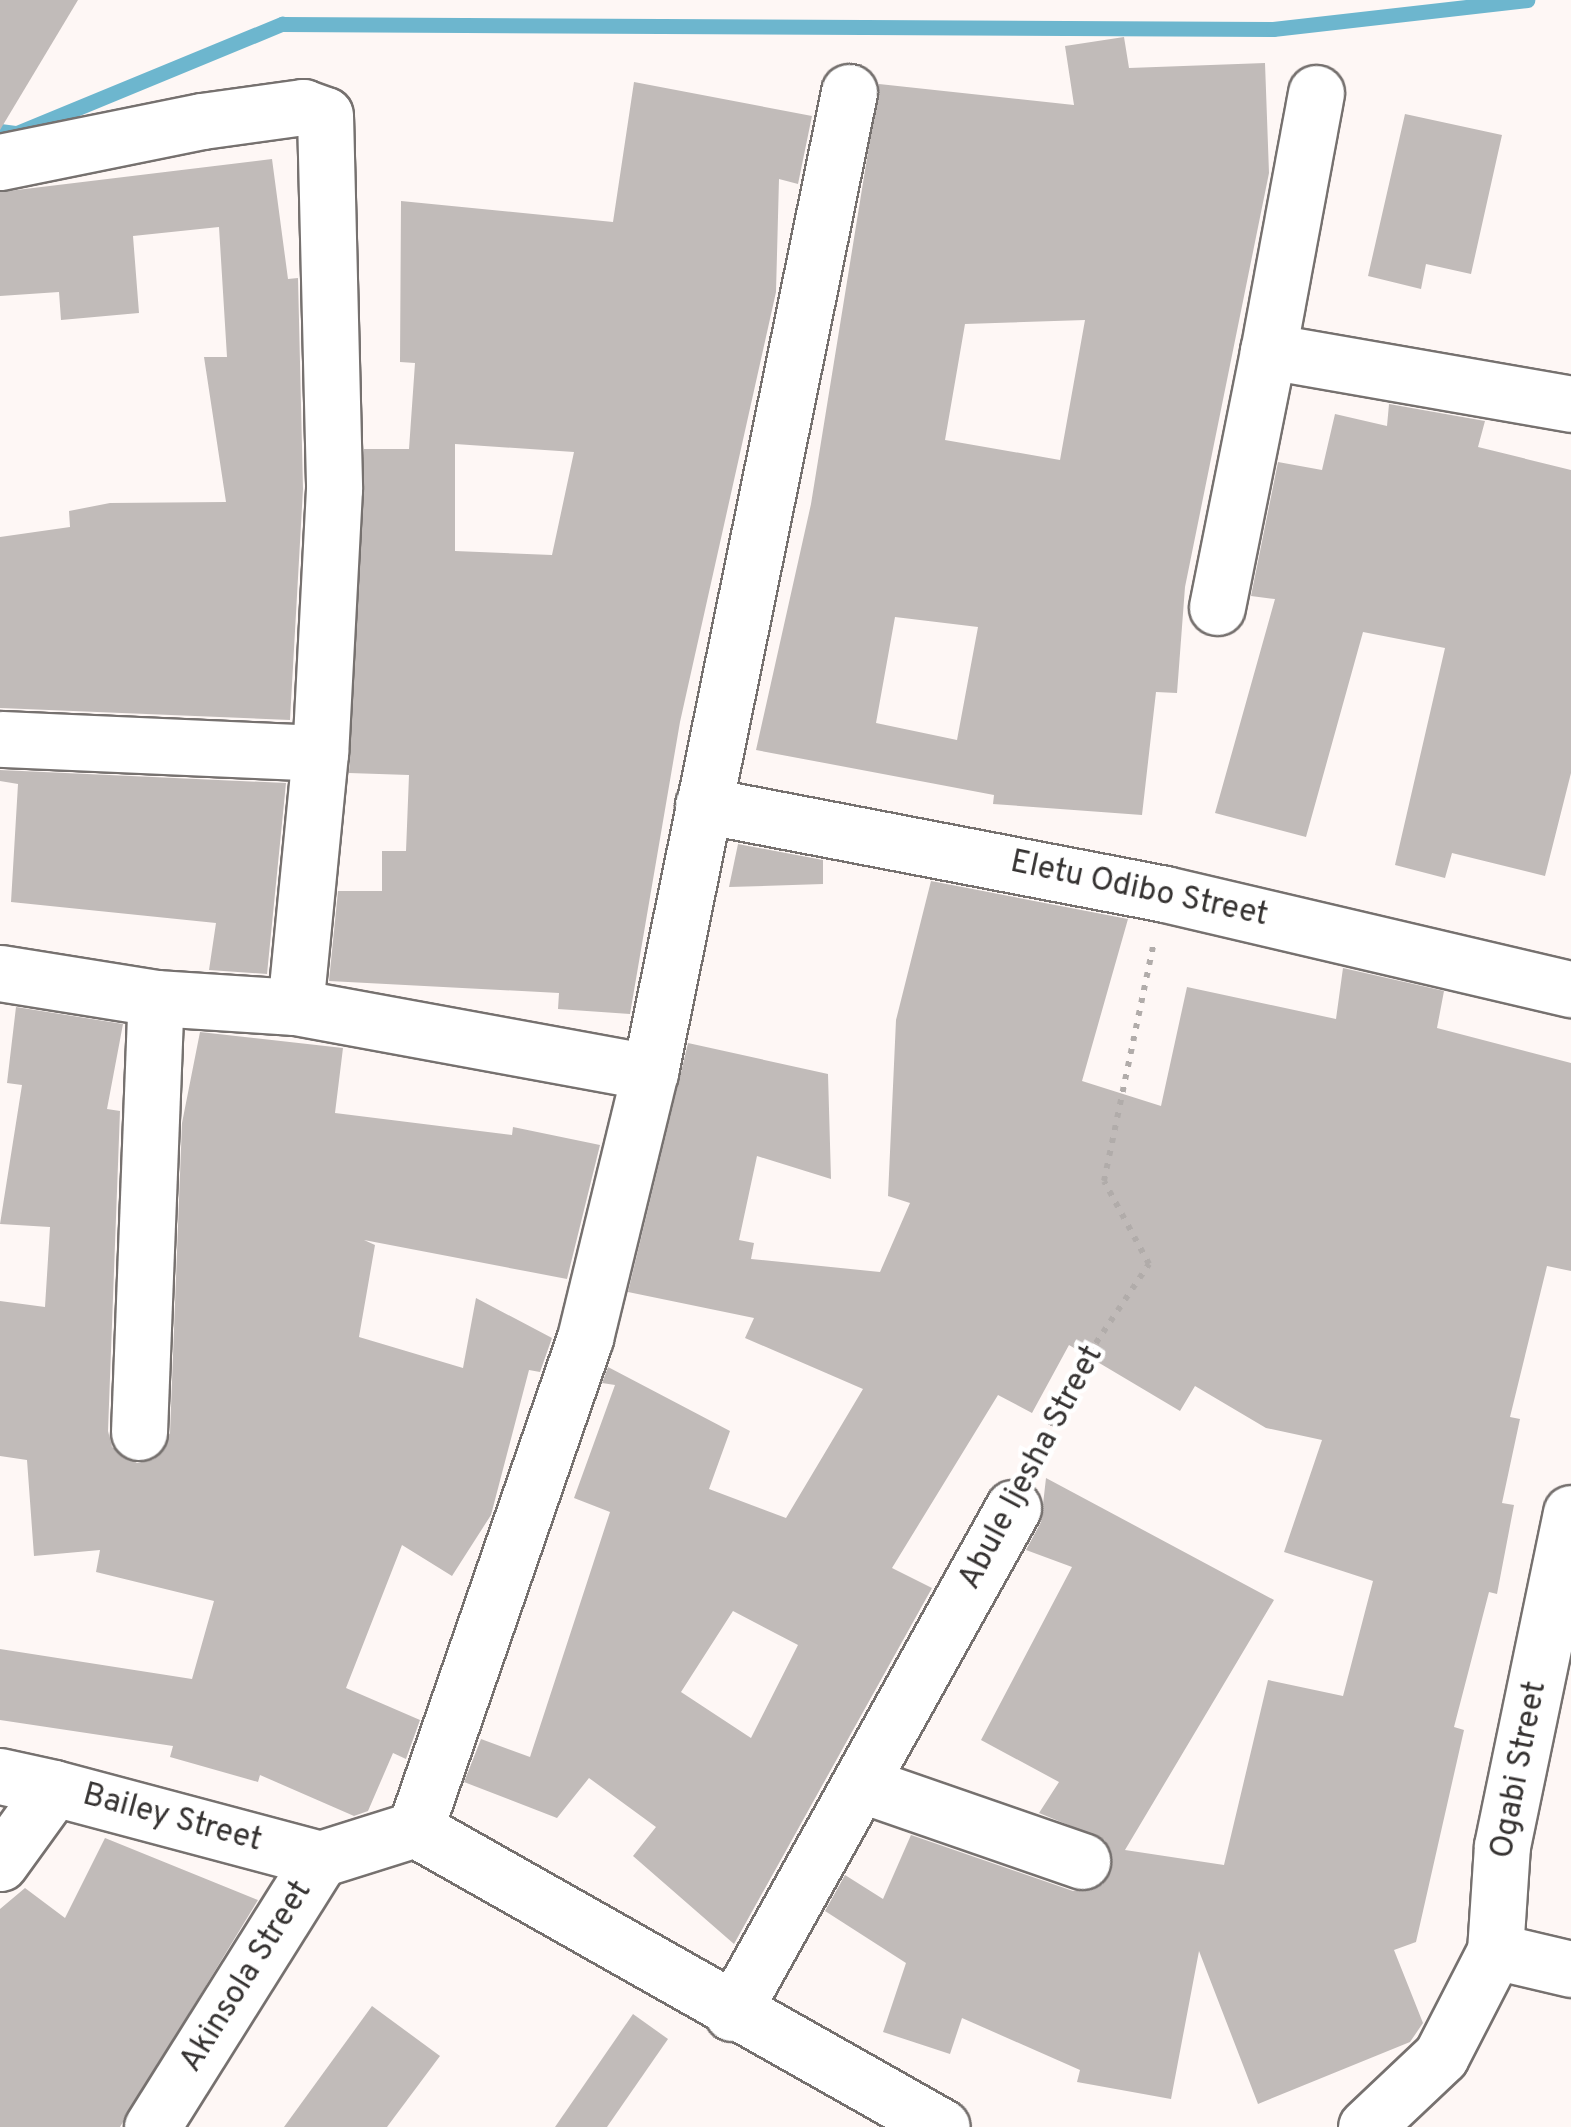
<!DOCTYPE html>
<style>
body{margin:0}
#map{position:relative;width:1571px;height:2127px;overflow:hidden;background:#fef7f5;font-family:Overpass,sans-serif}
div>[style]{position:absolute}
.stream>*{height:15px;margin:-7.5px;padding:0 7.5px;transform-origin:7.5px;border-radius:7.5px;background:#6db6ce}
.building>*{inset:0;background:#c1bbb9}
.path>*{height:6px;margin-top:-3px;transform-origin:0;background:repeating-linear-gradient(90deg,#b1acaa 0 5px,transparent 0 13px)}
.roads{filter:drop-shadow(2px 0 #76716f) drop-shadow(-2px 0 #76716f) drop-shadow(0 2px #76716f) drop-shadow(0 -2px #76716f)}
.minor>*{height:55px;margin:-27.5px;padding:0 27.5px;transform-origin:27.5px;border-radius:27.5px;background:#fff}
span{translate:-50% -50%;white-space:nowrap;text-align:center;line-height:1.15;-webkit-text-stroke:9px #fff;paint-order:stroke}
.street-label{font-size:32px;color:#353231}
</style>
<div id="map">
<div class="stream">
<div style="left:0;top:131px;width:17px;rotate:7deg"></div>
<div style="left:17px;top:133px;width:287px;rotate:-22.4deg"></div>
<div style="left:282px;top:24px;width:991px;rotate:0.29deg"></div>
<div style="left:1273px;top:29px;width:256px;rotate:-6.5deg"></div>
</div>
<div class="building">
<div style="clip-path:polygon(0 0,78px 0,0 130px)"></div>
<div style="clip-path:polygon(evenodd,1124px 37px,1129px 68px,1265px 63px,1269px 173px,1185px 587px,1177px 693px,1156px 692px,1142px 815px,993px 804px,994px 795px,756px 750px,811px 504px,879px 84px,1074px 105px,1065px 46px,1124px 37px,1085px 320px,1060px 460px,945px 440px,965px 324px,1085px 320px,1124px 37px,895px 617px,978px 627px,957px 740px,876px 723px,895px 617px)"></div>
<div style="clip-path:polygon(evenodd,634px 82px,812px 116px,798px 184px,779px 179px,776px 292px,680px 722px,630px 1014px,558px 1009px,559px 993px,329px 981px,338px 891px,382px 891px,382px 851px,406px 851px,409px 775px,349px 773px,364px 449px,409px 449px,415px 363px,400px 362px,401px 201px,613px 222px,634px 82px,455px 444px,574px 452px,552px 555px,455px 551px,455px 444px)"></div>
<div style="clip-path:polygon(1405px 114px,1502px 135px,1471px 274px,1426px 264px,1421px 289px,1368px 276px)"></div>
<div style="clip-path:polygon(272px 159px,288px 279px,298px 278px,303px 489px,290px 720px,0 708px,0 537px,70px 527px,69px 511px,110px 503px,226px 502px,204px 357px,227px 357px,219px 227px,133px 236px,139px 313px,61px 320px,59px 292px,0 296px,0 192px)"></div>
<div style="clip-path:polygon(1389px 404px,1485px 421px,1478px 447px,1571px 470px,1571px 773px,1545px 876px,1452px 853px,1445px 878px,1395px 865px,1445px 648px,1363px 632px,1306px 837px,1215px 813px,1275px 599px,1251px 596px,1278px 462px,1322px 470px,1335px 414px,1387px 426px)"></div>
<div style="clip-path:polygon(0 770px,286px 783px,267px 974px,209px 970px,216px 923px,11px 902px,18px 784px,0 781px)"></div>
<div style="clip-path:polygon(738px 844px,823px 860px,823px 884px,729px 887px)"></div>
<div style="clip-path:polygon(evenodd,931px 881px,1128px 919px,1082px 1081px,1161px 1106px,1187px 987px,1336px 1019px,1343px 968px,1444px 991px,1437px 1028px,1571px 1063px,1571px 1271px,1547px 1266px,1510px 1417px,1520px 1419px,1502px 1503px,1514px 1505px,1497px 1594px,1489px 1592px,1454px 1727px,1464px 1730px,1416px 1942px,1394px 1950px,1423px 2023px,1410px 2042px,1258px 2104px,1199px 1951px,1171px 2099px,1077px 2082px,1080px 2070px,962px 2018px,950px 2054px,883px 2032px,906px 1963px,825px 1911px,845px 1875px,883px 1899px,911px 1835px,1073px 1891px,1102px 1885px,1111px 1872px,1105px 1840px,1039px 1813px,1059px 1782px,981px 1740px,1072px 1567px,1026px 1550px,1041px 1522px,1046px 1478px,1274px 1600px,1125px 1850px,1224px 1865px,1268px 1680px,1343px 1696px,1373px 1581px,1284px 1552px,1322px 1440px,1266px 1428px,1195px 1386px,1180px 1411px,1069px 1345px,1032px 1413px,998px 1395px,892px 1568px,932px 1588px,734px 1944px,633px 1856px,656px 1827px,589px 1778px,557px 1818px,464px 1782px,481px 1739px,530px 1757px,610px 1512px,574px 1498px,615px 1385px,602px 1383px,608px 1367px,730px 1431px,709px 1489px,786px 1518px,863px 1389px,745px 1338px,754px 1318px,628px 1292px,688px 1043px,828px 1074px,831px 1179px,757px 1156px,739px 1240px,754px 1243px,751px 1259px,880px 1272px,910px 1203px,888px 1196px,896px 1020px,931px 881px,733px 1611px,798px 1645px,751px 1738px,681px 1692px,733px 1611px)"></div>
<div style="clip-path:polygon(16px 1007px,123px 1024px,107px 1109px,120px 1111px,108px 1431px,112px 1447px,137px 1463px,154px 1459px,170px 1433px,182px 1123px,200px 1032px,343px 1048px,335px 1113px,512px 1135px,513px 1127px,600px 1145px,567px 1279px,364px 1240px,375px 1245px,359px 1337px,463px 1368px,476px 1298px,552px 1338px,540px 1372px,529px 1370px,491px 1515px,452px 1576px,402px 1545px,346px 1688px,420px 1720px,406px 1759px,393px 1753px,368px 1811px,354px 1816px,260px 1775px,258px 1782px,170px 1757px,173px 1746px,0 1720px,0 1649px,192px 1679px,214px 1601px,96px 1572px,100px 1550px,34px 1556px,27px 1460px,0 1456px,0 1301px,45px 1307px,50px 1227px,0 1224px,22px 1085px,7px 1083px)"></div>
<div style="clip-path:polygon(105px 1838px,258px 1900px,120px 2127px,0 2127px,0 1909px,25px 1888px,65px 1918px)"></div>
<div style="clip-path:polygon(372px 2006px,440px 2056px,387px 2127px,284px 2127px)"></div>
<div style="clip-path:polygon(633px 2014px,668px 2039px,607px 2127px,555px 2127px)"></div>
</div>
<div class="path">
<div style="left:1034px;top:1461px;width:82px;rotate:-66.3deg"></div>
<div style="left:1067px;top:1386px;width:147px;rotate:-56.1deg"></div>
<div style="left:1149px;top:1264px;width:94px;rotate:-118.5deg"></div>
<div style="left:1104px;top:1181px;width:240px;rotate:-78.2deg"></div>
</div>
<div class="roads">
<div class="minor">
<div style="left:1316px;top:93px;width:262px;rotate:100.5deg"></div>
<div style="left:1268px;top:351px;width:308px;rotate:9.9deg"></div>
<div style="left:0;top:162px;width:206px;rotate:-11.5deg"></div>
<div style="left:202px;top:121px;width:102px;rotate:-7.9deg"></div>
<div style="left:303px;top:107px;width:23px;rotate:20deg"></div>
<div style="left:325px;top:115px;width:374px;rotate:88.6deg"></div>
<div style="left:334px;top:489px;width:264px;rotate:93deg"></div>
<div style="left:1217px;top:607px;width:261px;rotate:-78.7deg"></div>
<div style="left:1px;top:739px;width:319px;rotate:2.5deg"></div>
<div style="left:320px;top:753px;width:255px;rotate:95.6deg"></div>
<div style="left:703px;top:805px;width:470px;rotate:10.9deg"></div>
<div style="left:1165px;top:894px;width:417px;rotate:13.2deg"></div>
<div style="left:0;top:973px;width:158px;rotate:9.1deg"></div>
<div style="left:156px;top:998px;width:139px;rotate:3.7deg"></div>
<div style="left:295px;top:1007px;width:361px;rotate:10.4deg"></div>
<div style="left:139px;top:1432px;width:434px;rotate:-87.8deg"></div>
<div style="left:0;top:1776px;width:55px;rotate:12.5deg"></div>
<div style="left:863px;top:1785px;width:232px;rotate:19.1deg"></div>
<div style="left:415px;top:1829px;width:520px;rotate:-70.9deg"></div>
<div style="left:585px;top:1338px;width:274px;rotate:-76.3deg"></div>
<div style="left:650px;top:1072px;width:1000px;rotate:-78.52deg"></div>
<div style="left:415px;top:1829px;width:605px;rotate:29.49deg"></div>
<div style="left:0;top:1863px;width:92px;rotate:-54.2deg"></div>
<div style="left:54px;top:1788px;width:275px;rotate:14.9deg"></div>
<div style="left:1495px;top:1951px;width:78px;rotate:13.3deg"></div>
<div style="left:732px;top:2013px;width:578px;rotate:-60.91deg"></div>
<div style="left:152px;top:2127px;width:316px;rotate:-57.9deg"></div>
<div style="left:320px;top:1859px;width:100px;rotate:-17.5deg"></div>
<div style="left:1366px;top:2127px;width:103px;rotate:-43.4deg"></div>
<div style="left:1441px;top:2056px;width:118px;rotate:-62.8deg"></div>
<div style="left:1495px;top:1951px;width:105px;rotate:-86.2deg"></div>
<div style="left:1502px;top:1846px;width:340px;rotate:-78.3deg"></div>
</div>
</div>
<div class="street-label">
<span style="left:1139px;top:890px;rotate:12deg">Eletu Odibo Street</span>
<span style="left:1032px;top:1468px;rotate:-62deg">Abule Ijesha Street</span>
<span style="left:1520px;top:1770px;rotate:-79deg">Ogabi Street</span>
<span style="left:172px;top:1819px;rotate:15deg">Bailey Street</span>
<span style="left:247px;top:1977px;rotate:-58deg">Akinsola Street</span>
</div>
</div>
